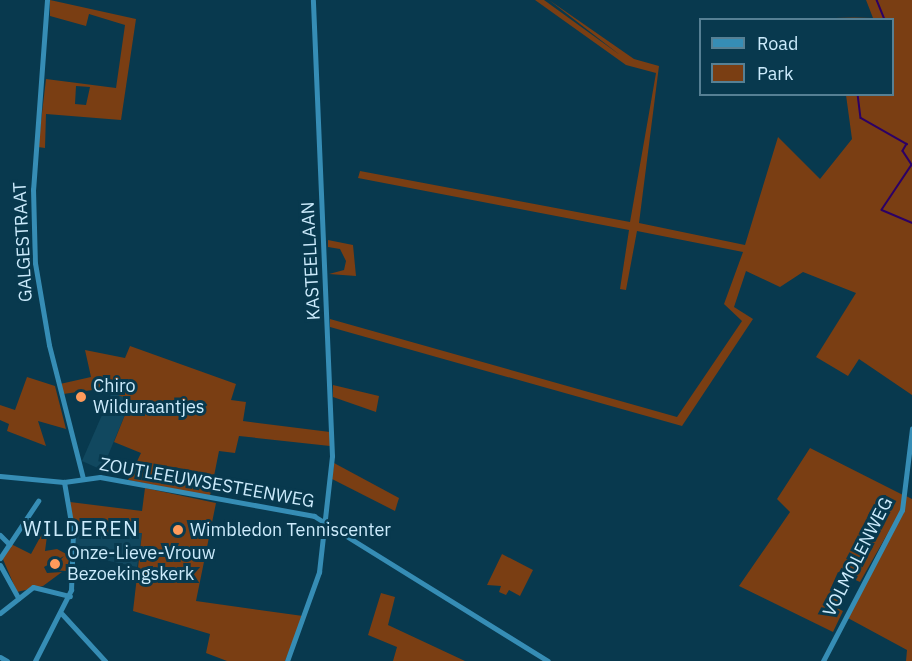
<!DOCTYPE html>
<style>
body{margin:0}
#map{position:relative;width:912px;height:661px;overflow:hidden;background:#08394e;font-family:"IBM Plex Sans",sans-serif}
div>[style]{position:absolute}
.built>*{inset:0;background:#11485f}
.green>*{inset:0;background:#7a3e13}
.stream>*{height:1.5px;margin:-0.75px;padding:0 0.75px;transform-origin:0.75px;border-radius:0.75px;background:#2c0066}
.minor>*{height:5px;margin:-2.5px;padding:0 2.5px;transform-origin:2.5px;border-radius:2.5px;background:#368db5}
.dots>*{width:16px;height:16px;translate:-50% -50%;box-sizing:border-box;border:3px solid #08394e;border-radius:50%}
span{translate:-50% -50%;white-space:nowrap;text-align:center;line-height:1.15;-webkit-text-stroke:6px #08394e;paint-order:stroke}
.street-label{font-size:18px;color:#ccebfc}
.poi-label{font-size:18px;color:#ccebfc}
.left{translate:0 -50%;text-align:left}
.quarter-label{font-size:21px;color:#ccebfc;letter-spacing:1.5px}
.legend{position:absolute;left:699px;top:18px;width:195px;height:78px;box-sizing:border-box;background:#08394e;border:2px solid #568094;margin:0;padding:8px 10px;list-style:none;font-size:18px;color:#ccebfc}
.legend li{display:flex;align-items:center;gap:12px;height:30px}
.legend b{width:30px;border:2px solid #568094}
</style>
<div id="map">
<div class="built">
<div style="clip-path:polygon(112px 392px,131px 400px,102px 470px,82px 461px)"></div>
<div style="clip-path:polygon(114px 530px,117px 537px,142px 533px,137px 567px,77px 554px,75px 533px)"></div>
</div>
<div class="green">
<div style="clip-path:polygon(evenodd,50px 0,136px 19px,121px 120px,46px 114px,45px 148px,38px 147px,46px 79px,116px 88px,125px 25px,89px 14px,86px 26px,50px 16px,50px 0,76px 86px,90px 87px,86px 105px,75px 104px,76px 86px)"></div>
<div style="clip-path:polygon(535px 0,544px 0,620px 55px,549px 0,634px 59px,659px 66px,639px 223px,745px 245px,778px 137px,820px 179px,852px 139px,846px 95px,892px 94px,892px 20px,835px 17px,873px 18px,866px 0,912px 0,912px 395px,859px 359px,848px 376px,816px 357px,856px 293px,803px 272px,780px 287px,746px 271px,734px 307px,753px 319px,682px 426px,330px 327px,330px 319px,677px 417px,742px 321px,724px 304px,743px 252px,637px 231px,626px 290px,620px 289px,629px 230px,358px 178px,360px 171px,630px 222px,656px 73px,626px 65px)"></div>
<div style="clip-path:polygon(328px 240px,353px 245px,356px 276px,329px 274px,344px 270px,346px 261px,340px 249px,328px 247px)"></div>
<div style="clip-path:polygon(130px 346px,236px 384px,231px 400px,246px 402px,243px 421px,330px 432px,330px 446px,239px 436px,235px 453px,219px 451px,210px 496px,128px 480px,141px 453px,114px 442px,131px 400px,113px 393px,115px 387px,63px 394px,60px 384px,91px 377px,85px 350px,125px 358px)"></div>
<div style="clip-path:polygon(27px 377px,55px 386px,66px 429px,38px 421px,46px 446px,7px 431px,9px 424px,0 420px,0 405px,15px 410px)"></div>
<div style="clip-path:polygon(333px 385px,379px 396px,376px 412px,333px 397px)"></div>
<div style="clip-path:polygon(810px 448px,903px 495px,902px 508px,860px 582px,838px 572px,830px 590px,842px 598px,837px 608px,843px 611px,833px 632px,739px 586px,790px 512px,777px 499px)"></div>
<div style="clip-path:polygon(334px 463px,399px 498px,395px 511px,332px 479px)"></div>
<div style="clip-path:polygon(145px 488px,216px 503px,196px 601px,303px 616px,285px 661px,227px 661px,206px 653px,210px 634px,133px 611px,142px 533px,75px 533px,70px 502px,142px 511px)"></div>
<div style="clip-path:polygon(906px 496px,912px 499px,912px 661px,906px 661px,907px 650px,846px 617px)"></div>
<div style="clip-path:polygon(49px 521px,45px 551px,57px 549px,70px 556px,66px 571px,51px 570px,64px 556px,44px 567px,47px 573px,62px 572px,43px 586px,17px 592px,2px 557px,11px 544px,31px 554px)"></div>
<div style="clip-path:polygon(502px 554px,533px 570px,520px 596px,509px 590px,506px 595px,499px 592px,501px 586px,487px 585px)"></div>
<div style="clip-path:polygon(381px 593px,395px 597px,388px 625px,465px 661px,393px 661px,397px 647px,368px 635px)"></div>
</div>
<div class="stream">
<div style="left:877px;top:0;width:22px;rotate:68deg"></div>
<div style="left:858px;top:94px;width:24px;rotate:83deg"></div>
<div style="left:861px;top:118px;width:53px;rotate:29.5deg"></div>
<div style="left:907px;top:144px;width:8px;rotate:120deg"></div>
<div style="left:903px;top:151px;width:17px;rotate:57deg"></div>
<div style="left:912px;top:165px;width:54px;rotate:123.7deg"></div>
<div style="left:882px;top:210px;width:33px;rotate:23deg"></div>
</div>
<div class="minor">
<div style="left:47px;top:0;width:190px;rotate:94.2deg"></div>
<div style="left:33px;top:189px;width:74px;rotate:88.5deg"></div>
<div style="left:35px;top:263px;width:83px;rotate:80.3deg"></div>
<div style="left:49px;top:345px;width:137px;rotate:75.7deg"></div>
<div style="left:0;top:476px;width:64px;rotate:5.4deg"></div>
<div style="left:64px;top:482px;width:36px;rotate:-8deg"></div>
<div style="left:100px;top:477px;width:218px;rotate:10.3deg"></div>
<div style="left:314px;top:516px;width:275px;rotate:31.8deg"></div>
<div style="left:0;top:535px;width:13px;rotate:45deg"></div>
<div style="left:0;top:558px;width:69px;rotate:-56.3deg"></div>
<div style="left:0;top:565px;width:38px;rotate:61deg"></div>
<div style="left:0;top:613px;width:42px;rotate:-38.2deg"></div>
<div style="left:33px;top:587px;width:38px;rotate:14deg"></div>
<div style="left:62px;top:614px;width:64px;rotate:47.5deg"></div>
<div style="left:0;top:657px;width:8px;rotate:30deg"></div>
<div style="left:35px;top:661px;width:80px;rotate:-63.1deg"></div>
<div style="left:71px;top:590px;width:56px;rotate:-88deg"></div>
<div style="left:73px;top:534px;width:53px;rotate:-99.8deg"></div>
<div style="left:287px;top:661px;width:95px;rotate:-70.2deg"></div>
<div style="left:319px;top:572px;width:117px;rotate:-83.6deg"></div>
<div style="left:332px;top:456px;width:456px;rotate:-92.4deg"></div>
<div style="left:823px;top:661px;width:170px;rotate:-62.4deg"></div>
<div style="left:902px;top:510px;width:82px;rotate:-83deg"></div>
</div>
<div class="dots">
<div style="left:81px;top:397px;background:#ff9b5b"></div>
<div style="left:178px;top:530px;background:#ff9b5b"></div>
<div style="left:55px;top:564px;background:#ff9b5b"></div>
</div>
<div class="street-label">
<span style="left:23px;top:242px;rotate:-93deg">GALGESTRAAT</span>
<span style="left:311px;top:261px;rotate:-93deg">KASTEELLAAN</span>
<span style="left:207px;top:483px;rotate:10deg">ZOUTLEEUWSESTEENWEG</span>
<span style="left:858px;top:557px;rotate:-63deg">VOLMOLENWEG</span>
</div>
<div class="poi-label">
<span class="left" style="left:93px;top:397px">Chiro<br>Wilduraantjes</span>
<span class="left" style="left:190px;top:530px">Wimbledon Tenniscenter</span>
<span class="left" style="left:67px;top:564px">Onze-Lieve-Vrouw<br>Bezoekingskerk</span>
</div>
<div class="quarter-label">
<span style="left:81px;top:528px">WILDEREN</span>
</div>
<ul class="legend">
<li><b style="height:8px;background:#368db5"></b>Road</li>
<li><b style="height:16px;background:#7a3e13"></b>Park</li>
</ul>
</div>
